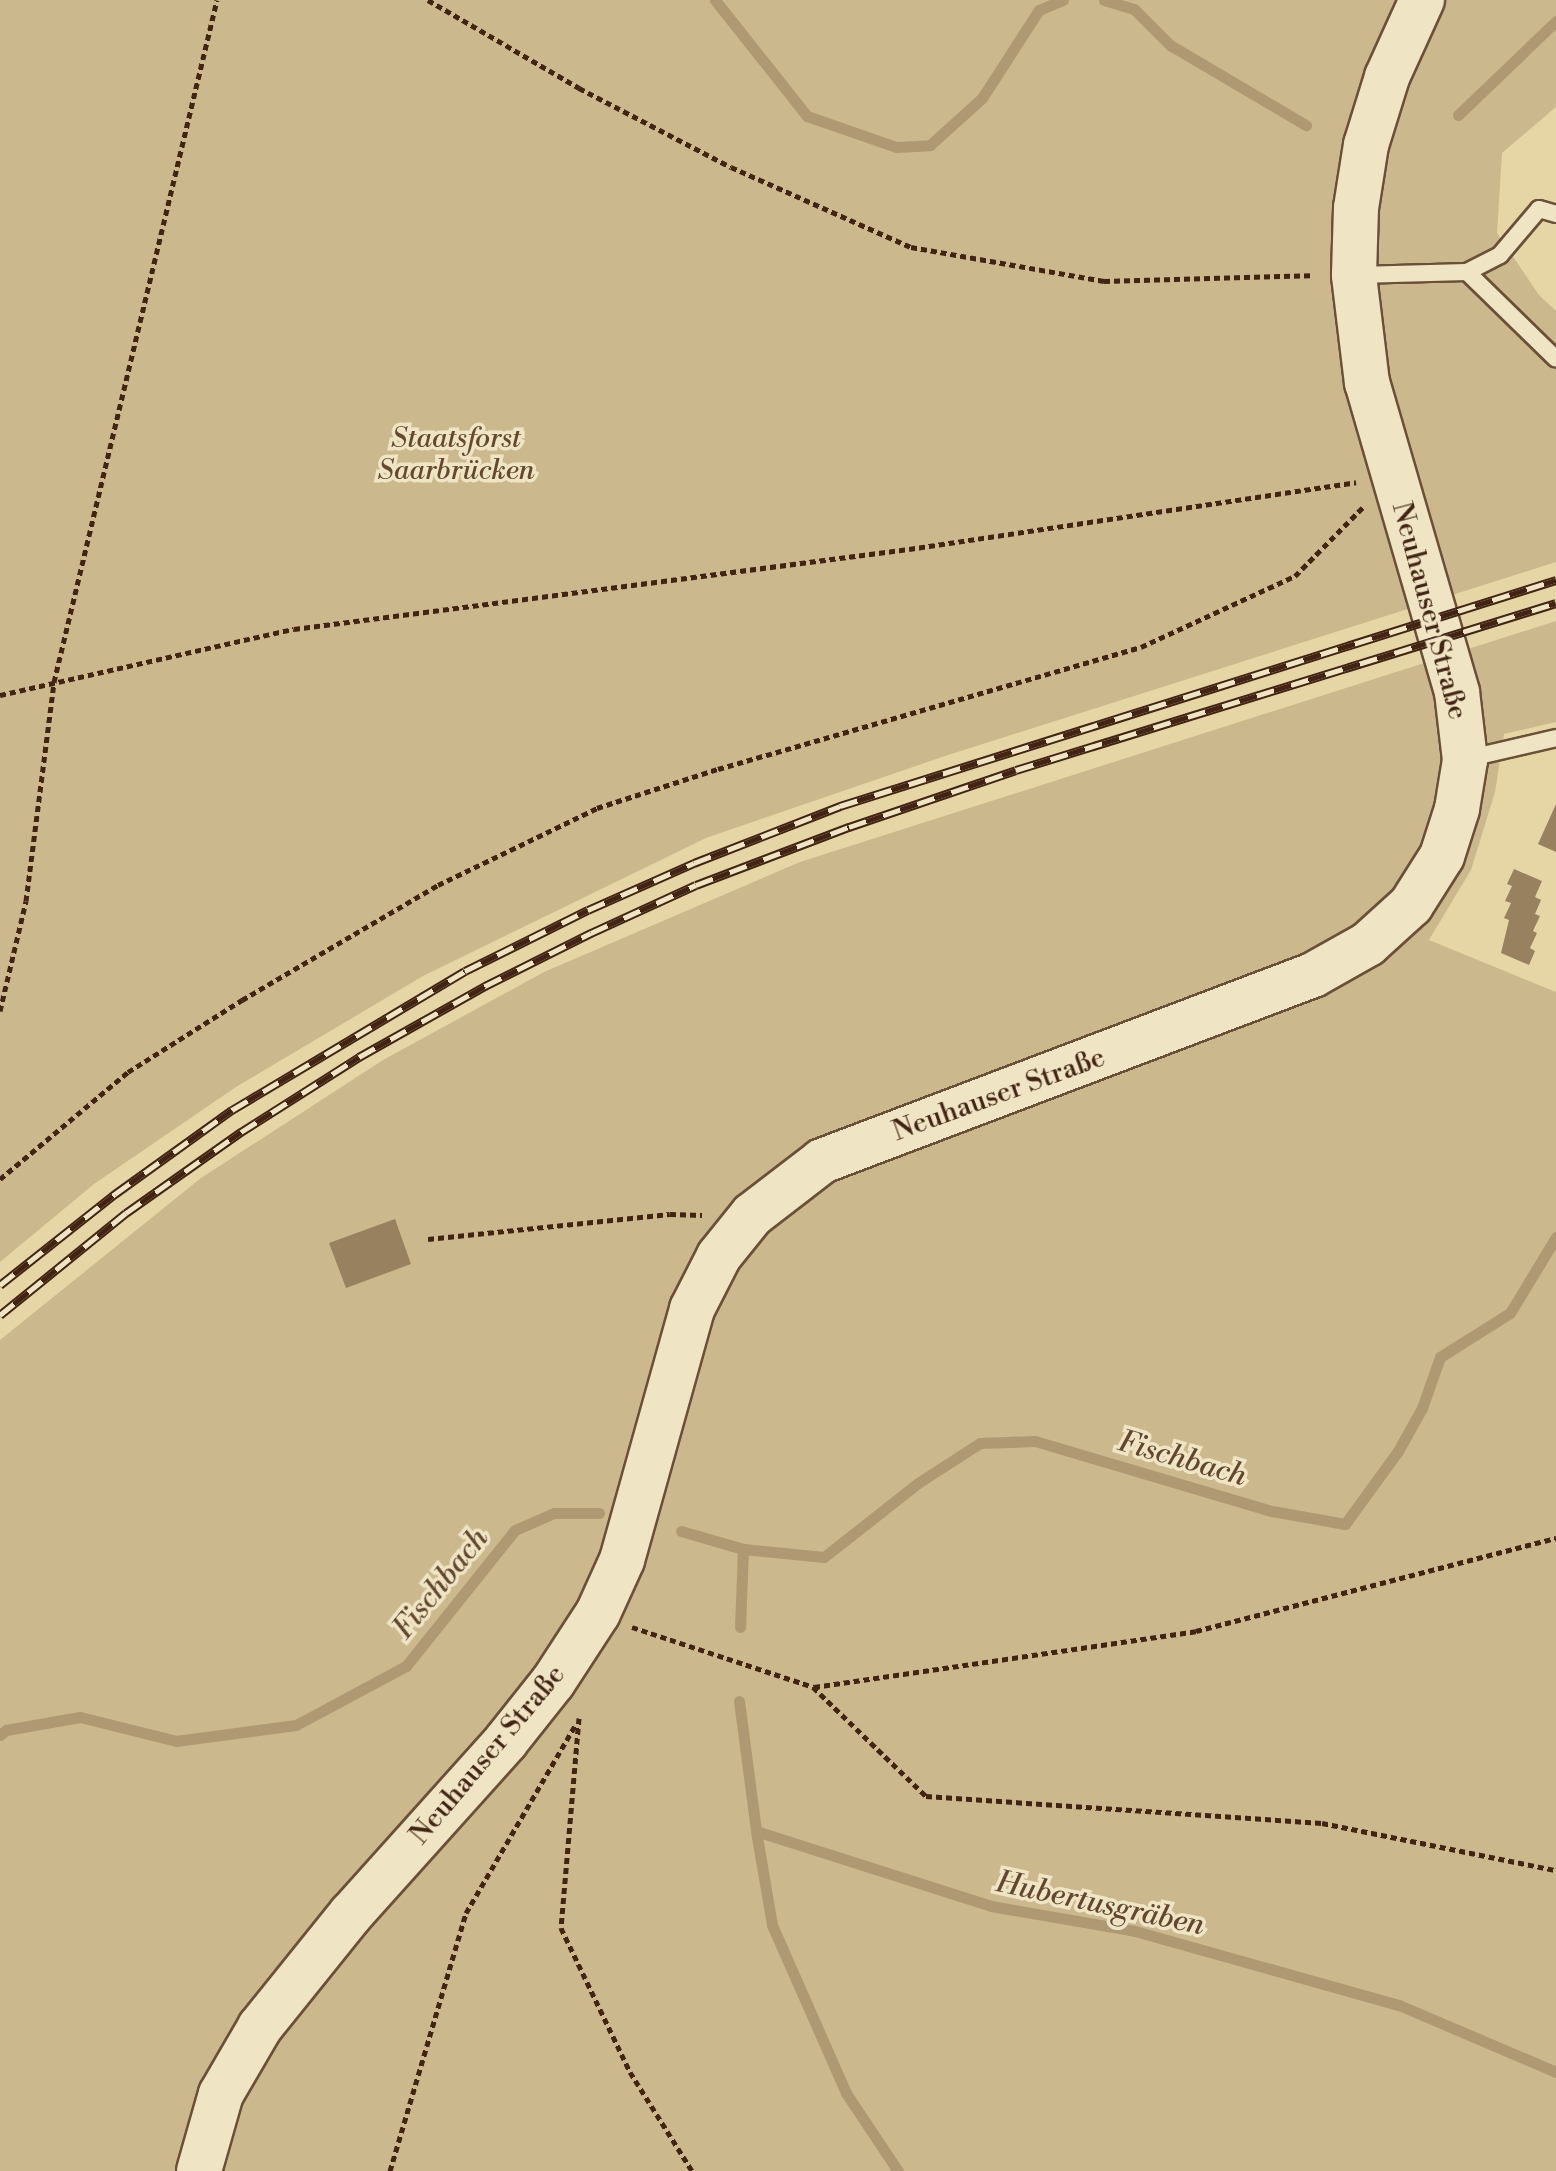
<!DOCTYPE html>
<meta charset="utf-8">
<style>
body{margin:0}
#map{position:relative;width:1556px;height:2171px;overflow:hidden;background:#e7d6a5;font-family:"Libre Bodoni",serif}
div>[style]{position:absolute}
.green>*{inset:0;background:#cbb88c}
.stream>*{height:11px;margin:-5.5px;padding:0 5.5px;transform-origin:5.5px;border-radius:5.5px;background:#af9973}
.building>*{inset:0;background:#97815f}
.path>*{height:5px;margin-top:-2.5px;transform-origin:0;background:repeating-linear-gradient(90deg,#412413 0 6px,transparent 0 10px)}
.roads{filter:drop-shadow(2px 0 #6a5038) drop-shadow(-2px 0 #6a5038) drop-shadow(0 2px #6a5038) drop-shadow(0 -2px #6a5038)}
.service>*{height:16px;margin:-8px;padding:0 8px;transform-origin:8px;border-radius:8px;background:#efe4c4}
.secondary>*{height:44px;margin:-22px;padding:0 22px;transform-origin:22px;border-radius:22px;background:#efe4c4}
.rail>*{height:9px;margin-top:-4.5px;transform-origin:0;background:repeating-linear-gradient(90deg,#efe4c4 0 18px,#412413 0 36px);box-sizing:border-box;border-block:2px solid #412413}
span{translate:-50% -50%;white-space:nowrap;text-align:center;line-height:1.15;-webkit-text-stroke:7px #efe4c4;paint-order:stroke}
.park-label{font-size:28px;color:#644931;font-style:italic}
.street-label{font-size:28px;color:#412413}
.water-label{font-size:30px;color:#624730;font-style:italic}
</style>
<div id="map">
<div class="green">
<div style="clip-path:polygon(0 0,1556px 0,1556px 107px,1502px 153px,1497px 233px,1539px 295px,1556px 311px,1556px 562px,945px 756px,706px 838px,423px 976px,236px 1087px,94px 1184px,0 1262px)"></div>
<div style="clip-path:polygon(1556px 621px,1556px 722px,1504px 734px,1495px 792px,1471px 870px,1429px 940px,1556px 992px,1556px 2171px,0 2171px,0 1340px,201px 1178px,383px 1060px,544px 972px,800px 862px)"></div>
</div>
<div class="stream">
<div style="left:715px;top:0;width:148px;rotate:51.6deg"></div>
<div style="left:807px;top:116px;width:94px;rotate:19.2deg"></div>
<div style="left:896px;top:147px;width:34px;rotate:-3deg"></div>
<div style="left:930px;top:145px;width:70px;rotate:-42.1deg"></div>
<div style="left:982px;top:98px;width:105px;rotate:-57.1deg"></div>
<div style="left:1039px;top:10px;width:26px;rotate:-23deg"></div>
<div style="left:1104px;top:0;width:31px;rotate:17deg"></div>
<div style="left:1134px;top:9px;width:51px;rotate:45deg"></div>
<div style="left:1170px;top:45px;width:158px;rotate:30.5deg"></div>
<div style="left:1458px;top:115px;width:136px;rotate:-43.8deg"></div>
<div style="left:681px;top:1531px;width:65px;rotate:16.2deg"></div>
<div style="left:743px;top:1549px;width:81px;rotate:5.6deg"></div>
<div style="left:824px;top:1557px;width:120px;rotate:-38.2deg"></div>
<div style="left:918px;top:1483px;width:74px;rotate:-32.8deg"></div>
<div style="left:980px;top:1443px;width:55px;rotate:-2.1deg"></div>
<div style="left:1035px;top:1441px;width:247px;rotate:16.5deg"></div>
<div style="left:1272px;top:1511px;width:74px;rotate:10.1deg"></div>
<div style="left:1345px;top:1524px;width:90px;rotate:-54deg"></div>
<div style="left:1398px;top:1451px;width:49px;rotate:-60.8deg"></div>
<div style="left:1422px;top:1408px;width:54px;rotate:-70.6deg"></div>
<div style="left:1440px;top:1357px;width:83px;rotate:-32.2deg"></div>
<div style="left:1510px;top:1313px;width:89px;rotate:-58.8deg"></div>
<div style="left:740px;top:1627px;width:78px;rotate:-87.8deg"></div>
<div style="left:739px;top:1701px;width:131px;rotate:82.5deg"></div>
<div style="left:756px;top:1831px;width:247px;rotate:17.7deg"></div>
<div style="left:991px;top:1906px;width:146px;rotate:9.8deg"></div>
<div style="left:1135px;top:1931px;width:274px;rotate:15.7deg"></div>
<div style="left:1399px;top:2005px;width:171px;rotate:23.1deg"></div>
<div style="left:0;top:1735px;width:8px;rotate:-40deg"></div>
<div style="left:6px;top:1730px;width:75px;rotate:-10deg"></div>
<div style="left:80px;top:1717px;width:99px;rotate:14deg"></div>
<div style="left:176px;top:1741px;width:121px;rotate:-7.6deg"></div>
<div style="left:296px;top:1725px;width:125px;rotate:-28.2deg"></div>
<div style="left:406px;top:1666px;width:174px;rotate:-51.3deg"></div>
<div style="left:515px;top:1530px;width:43px;rotate:-23.6deg"></div>
<div style="left:554px;top:1513px;width:45px"></div>
<div style="left:756px;top:1831px;width:95px;rotate:80.3deg"></div>
<div style="left:772px;top:1925px;width:184px;rotate:66.2deg"></div>
<div style="left:846px;top:2093px;width:94px;rotate:56.3deg"></div>
</div>
<div class="building">
<div style="clip-path:polygon(1556px 804px,1556px 852px,1538px 844px)"></div>
<div style="clip-path:polygon(1514px 869px,1542px 881px,1535px 897px,1541px 900px,1535px 914px,1540px 916px,1533px 931px,1537px 933px,1530px 948px,1535px 951px,1529px 965px,1501px 953px,1509px 920px,1504px 918px,1511px 903px,1505px 901px,1512px 886px,1507px 884px)"></div>
<div style="clip-path:polygon(395px 1219px,411px 1264px,346px 1288px,329px 1243px)"></div>
</div>
<div class="path">
<div style="left:428px;top:0;width:175px;rotate:30.2deg"></div>
<div style="left:579px;top:88px;width:171px;rotate:27.5deg"></div>
<div style="left:731px;top:167px;width:197px;rotate:24deg"></div>
<div style="left:911px;top:247px;width:196px;rotate:10deg"></div>
<div style="left:1104px;top:281px;width:209px;rotate:-1.6deg"></div>
<div style="left:0;top:695px;width:301px;rotate:-12.7deg"></div>
<div style="left:294px;top:629px;width:620px;rotate:-7.41deg"></div>
<div style="left:909px;top:549px;width:452px;rotate:-8.5deg"></div>
<div style="left:0;top:1011px;width:113px;rotate:-76.7deg"></div>
<div style="left:26px;top:901px;width:221px;rotate:-82.7deg"></div>
<div style="left:54px;top:682px;width:701px;rotate:-76.56deg"></div>
<div style="left:0;top:1179px;width:167px;rotate:-39.9deg"></div>
<div style="left:128px;top:1072px;width:135px;rotate:-32.3deg"></div>
<div style="left:242px;top:1000px;width:227px;rotate:-30.4deg"></div>
<div style="left:438px;top:885px;width:177px;rotate:-25.8deg"></div>
<div style="left:597px;top:808px;width:127px;rotate:-17.9deg"></div>
<div style="left:718px;top:769px;width:440px;rotate:-16.1deg"></div>
<div style="left:1141px;top:647px;width:170px;rotate:-24.8deg"></div>
<div style="left:1295px;top:576px;width:97px;rotate:-45.4deg"></div>
<div style="left:428px;top:1239px;width:243px;rotate:-5.9deg"></div>
<div style="left:670px;top:1214px;width:32px;rotate:2deg"></div>
<div style="left:632px;top:1627px;width:191px;rotate:18.3deg"></div>
<div style="left:813px;top:1687px;width:157px;rotate:44deg"></div>
<div style="left:926px;top:1796px;width:397px;rotate:3.9deg"></div>
<div style="left:1322px;top:1823px;width:239px;rotate:11.4deg"></div>
<div style="left:814px;top:1687px;width:386px;rotate:-8.3deg"></div>
<div style="left:1196px;top:1631px;width:372px;rotate:-14.5deg"></div>
<div style="left:579px;top:1718px;width:211px;rotate:94.9deg"></div>
<div style="left:561px;top:1928px;width:160px;rotate:64.4deg"></div>
<div style="left:630px;top:2072px;width:117px;rotate:57.9deg"></div>
<div style="left:390px;top:2171px;width:269px;rotate:-73.6deg"></div>
<div style="left:466px;top:1913px;width:219px;rotate:-59.8deg"></div>
</div>
<div class="roads">
<div class="service">
<div style="left:1467px;top:272px;width:37px;rotate:-27deg"></div>
<div style="left:1500px;top:255px;width:60px;rotate:-49.7deg"></div>
<div style="left:1539px;top:209px;width:18px;rotate:16deg"></div>
<div style="left:1357px;top:275px;width:110px;rotate:-1.6deg"></div>
<div style="left:1467px;top:272px;width:124px;rotate:44.3deg"></div>
<div style="left:1466px;top:759px;width:92px;rotate:-13.1deg"></div>
</div>
<div class="secondary">
<div style="left:199px;top:2171px;width:80px;rotate:-74.1deg"></div>
<div style="left:221px;top:2094px;width:78px;rotate:-59.8deg"></div>
<div style="left:260px;top:2027px;width:145px;rotate:-51.2deg"></div>
<div style="left:351px;top:1914px;width:232px;rotate:-48.1deg"></div>
<div style="left:506px;top:1741px;width:75px;rotate:-51.5deg"></div>
<div style="left:553px;top:1682px;width:82px;rotate:-56.9deg"></div>
<div style="left:598px;top:1613px;width:58px;rotate:-65.6deg"></div>
<div style="left:622px;top:1560px;width:261px;rotate:-74.4deg"></div>
<div style="left:692px;top:1309px;width:59px;rotate:-63deg"></div>
<div style="left:719px;top:1256px;width:53px;rotate:-51.2deg"></div>
<div style="left:752px;top:1215px;width:88px;rotate:-37.6deg"></div>
<div style="left:822px;top:1161px;width:525px;rotate:-20.75deg"></div>
<div style="left:1313px;top:975px;width:63px;rotate:-29.4deg"></div>
<div style="left:1368px;top:944px;width:58px;rotate:-42.2deg"></div>
<div style="left:1411px;top:905px;width:58px;rotate:-57.7deg"></div>
<div style="left:1442px;top:856px;width:49px;rotate:-72.3deg"></div>
<div style="left:1457px;top:809px;width:50px;rotate:-80.7deg"></div>
<div style="left:1465px;top:760px;width:68px;rotate:-96.7deg"></div>
<div style="left:1457px;top:692px;width:322px;rotate:-106.2deg"></div>
<div style="left:1367px;top:383px;width:109px;rotate:-96.9deg"></div>
<div style="left:1354px;top:275px;width:67px;rotate:-88.3deg"></div>
<div style="left:1356px;top:208px;width:64px;rotate:-81deg"></div>
<div style="left:1366px;top:145px;width:71px;rotate:-72.8deg"></div>
<div style="left:1387px;top:77px;width:85px;rotate:-65.6deg"></div>
</div>
</div>
<div class="rail">
<div style="left:0;top:1285px;width:147px;rotate:-38.4deg"></div>
<div style="left:115px;top:1194px;width:144px;rotate:-35.7deg"></div>
<div style="left:232px;top:1110px;width:271px;rotate:-30.8deg"></div>
<div style="left:465px;top:971px;width:137px;rotate:-26.4deg"></div>
<div style="left:588px;top:910px;width:116px;rotate:-23.9deg"></div>
<div style="left:694px;top:863px;width:157px;rotate:-21.3deg"></div>
<div style="left:840px;top:806px;width:751px;rotate:-17.52deg"></div>
<div style="left:0;top:1315px;width:162px;rotate:-39deg"></div>
<div style="left:126px;top:1213px;width:141px;rotate:-35.2deg"></div>
<div style="left:241px;top:1132px;width:140px;rotate:-32.4deg"></div>
<div style="left:359px;top:1057px;width:145px;rotate:-29.4deg"></div>
<div style="left:485px;top:986px;width:119px;rotate:-26.6deg"></div>
<div style="left:591px;top:933px;width:115px;rotate:-24.6deg"></div>
<div style="left:696px;top:885px;width:164px;rotate:-20.8deg"></div>
<div style="left:849px;top:827px;width:176px;rotate:-18.8deg"></div>
<div style="left:1016px;top:770px;width:565px;rotate:-17.18deg"></div>
</div>
<div class="park-label">
<span style="left:456px;top:455px">Staatsforst<br>Saarbrücken</span>
</div>
<div class="street-label">
<span style="left:1429px;top:611px;rotate:75deg">Neuhauser Straße</span>
<span style="left:999px;top:1095px;rotate:-20deg">Neuhauser Straße</span>
<span style="left:488px;top:1755px;rotate:-50deg">Neuhauser Straße</span>
</div>
<div class="water-label">
<span style="left:1182px;top:1459px;rotate:16deg">Fischbach</span>
<span style="left:441px;top:1584px;rotate:-51deg">Fischbach</span>
<span style="left:1100px;top:1904px;rotate:12deg">Hubertusgräben</span>
</div>
</div>
